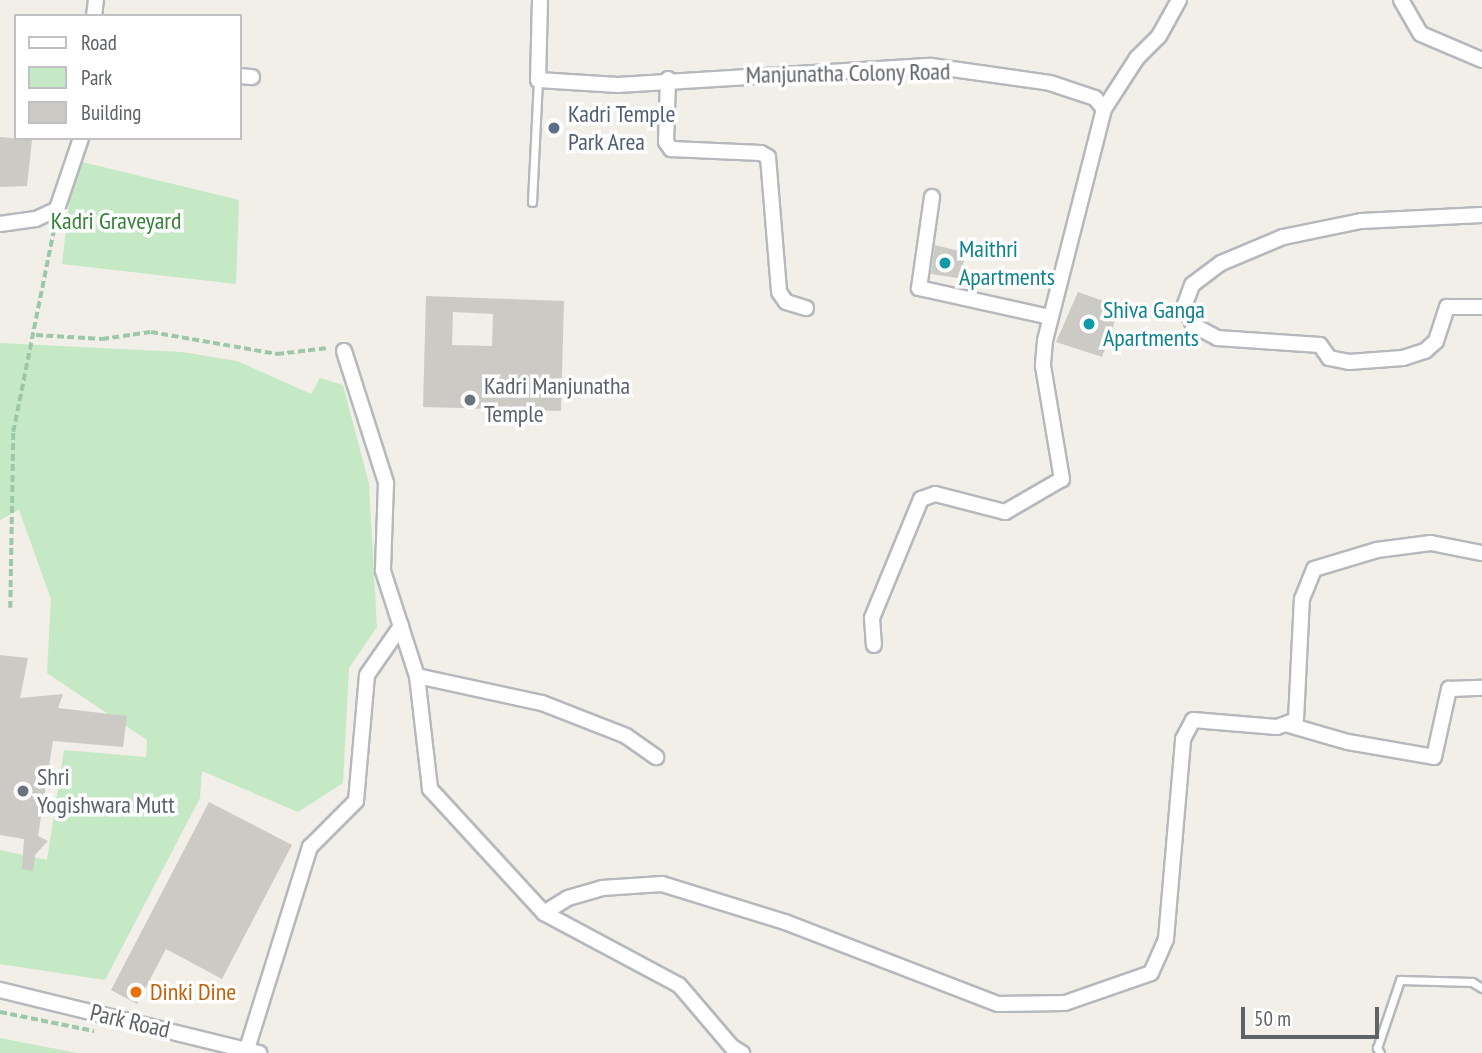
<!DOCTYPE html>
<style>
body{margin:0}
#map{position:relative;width:1482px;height:1053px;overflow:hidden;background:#f1efe8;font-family:"PT Sans Narrow",sans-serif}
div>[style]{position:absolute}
.green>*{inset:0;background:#c5e8c5}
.building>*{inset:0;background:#cccac5}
.path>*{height:3.5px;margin-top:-1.75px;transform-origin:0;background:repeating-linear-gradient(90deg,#9cc7a9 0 7px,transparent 0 10.5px)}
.roads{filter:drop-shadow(2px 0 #b5b8bc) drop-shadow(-2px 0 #b5b8bc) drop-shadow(0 2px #b5b8bc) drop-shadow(0 -2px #b5b8bc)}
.service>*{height:7px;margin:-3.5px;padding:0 3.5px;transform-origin:3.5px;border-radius:3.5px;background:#fff}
.minor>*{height:14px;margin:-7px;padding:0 7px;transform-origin:7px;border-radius:7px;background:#fff}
.dots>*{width:19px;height:19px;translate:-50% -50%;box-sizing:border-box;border:4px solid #fff;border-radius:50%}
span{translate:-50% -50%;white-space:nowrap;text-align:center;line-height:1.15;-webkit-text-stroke:7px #fff;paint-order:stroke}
.street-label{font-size:24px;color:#5f6368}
.service-label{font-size:24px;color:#4e5e75}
.left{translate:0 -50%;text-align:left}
.park-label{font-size:24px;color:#348238}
.culture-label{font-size:24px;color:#0d838f}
.worship-label{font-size:24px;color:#5b616d}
.food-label{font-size:24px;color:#c56008}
.legend{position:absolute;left:14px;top:14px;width:228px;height:126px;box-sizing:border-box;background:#fff;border:2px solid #bfc1c3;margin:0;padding:9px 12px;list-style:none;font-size:21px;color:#5f6368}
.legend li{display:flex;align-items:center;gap:14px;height:35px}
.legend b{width:35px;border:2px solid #bfc1c3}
.scale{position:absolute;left:1241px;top:1007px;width:138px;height:32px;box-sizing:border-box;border:4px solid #5f6368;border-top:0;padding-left:9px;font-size:21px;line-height:24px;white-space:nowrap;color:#5f6368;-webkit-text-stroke:5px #fff;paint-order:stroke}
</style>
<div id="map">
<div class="green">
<div style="clip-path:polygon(74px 160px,239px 200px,236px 284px,62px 264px)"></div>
<div style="clip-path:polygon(0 343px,182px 352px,237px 361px,311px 394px,320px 378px,343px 385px,369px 484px,377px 627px,349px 668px,343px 783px,298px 812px,202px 771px,200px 798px,105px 980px,0 964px,0 850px,47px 860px,64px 750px,146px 757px,147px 740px,47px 673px,51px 599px,19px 510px,0 520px)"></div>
<div style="clip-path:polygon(0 1038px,77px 1053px,0 1053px)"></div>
</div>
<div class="building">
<div style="clip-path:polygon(0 137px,32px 140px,27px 186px,0 187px)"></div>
<div style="clip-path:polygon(935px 245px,967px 253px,958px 278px,931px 274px)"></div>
<div style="clip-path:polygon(1078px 292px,1120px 307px,1102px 357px,1056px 342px)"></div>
<div style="clip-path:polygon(evenodd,426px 296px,564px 301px,561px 411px,423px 407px,426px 296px,453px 312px,493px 314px,492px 346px,452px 345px,453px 312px)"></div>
<div style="clip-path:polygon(0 655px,28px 658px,20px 698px,63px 694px,58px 708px,127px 716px,123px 747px,53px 741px,38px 836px,48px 841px,35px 855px,33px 871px,22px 869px,24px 839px,0 835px)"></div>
<div style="clip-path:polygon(209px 802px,292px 845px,222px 979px,166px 949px,137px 1004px,111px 990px)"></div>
</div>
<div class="path">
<div style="left:36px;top:335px;width:66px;rotate:3.5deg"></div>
<div style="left:102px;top:339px;width:49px;rotate:-8.1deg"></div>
<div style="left:151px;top:332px;width:128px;rotate:9.9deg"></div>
<div style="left:277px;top:354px;width:51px;rotate:-6.7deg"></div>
<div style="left:10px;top:608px;width:176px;rotate:-89deg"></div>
<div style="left:13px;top:432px;width:208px;rotate:-78.6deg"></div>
<div style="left:0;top:1012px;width:96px;rotate:11.4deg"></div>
</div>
<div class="roads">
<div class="service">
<div style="left:532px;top:202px;width:122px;rotate:-87.2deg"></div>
<div style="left:1380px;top:1053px;width:6px;rotate:-121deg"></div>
<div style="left:1377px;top:1048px;width:72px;rotate:-71.3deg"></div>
<div style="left:1400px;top:980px;width:72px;rotate:1.6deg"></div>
<div style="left:1472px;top:982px;width:12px;rotate:31deg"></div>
</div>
<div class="minor">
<div style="left:540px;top:0;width:80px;rotate:91.4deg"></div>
<div style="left:538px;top:80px;width:80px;rotate:3.6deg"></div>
<div style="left:618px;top:85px;width:314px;rotate:-3.5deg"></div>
<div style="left:931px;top:66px;width:120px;rotate:8.1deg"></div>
<div style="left:1050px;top:83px;width:47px;rotate:18.4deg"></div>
<div style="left:1095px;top:98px;width:14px;rotate:51deg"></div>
<div style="left:1104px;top:109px;width:239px;rotate:104.3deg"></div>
<div style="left:1045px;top:341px;width:25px;rotate:95deg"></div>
<div style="left:1043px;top:366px;width:115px;rotate:80.5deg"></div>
<div style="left:1062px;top:479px;width:66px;rotate:149.9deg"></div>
<div style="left:1005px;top:512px;width:72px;rotate:-165.6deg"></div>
<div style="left:935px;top:494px;width:15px;rotate:160deg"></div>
<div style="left:921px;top:499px;width:129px;rotate:112.4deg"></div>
<div style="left:872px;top:618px;width:27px;rotate:86deg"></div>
<div style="left:1401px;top:0;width:39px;rotate:60deg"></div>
<div style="left:1421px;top:34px;width:66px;rotate:23.1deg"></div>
<div style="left:94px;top:16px;width:16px;rotate:-83deg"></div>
<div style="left:240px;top:76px;width:12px;rotate:5deg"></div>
<div style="left:668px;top:79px;width:63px;rotate:91.8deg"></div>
<div style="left:666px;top:142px;width:9px;rotate:54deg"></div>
<div style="left:671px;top:149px;width:90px;rotate:2.5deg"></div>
<div style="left:761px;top:153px;width:8px;rotate:30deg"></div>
<div style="left:768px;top:157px;width:135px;rotate:85.3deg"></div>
<div style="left:779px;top:292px;width:12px;rotate:55deg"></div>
<div style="left:786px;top:302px;width:21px;rotate:17deg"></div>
<div style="left:1104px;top:109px;width:61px;rotate:-57.1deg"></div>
<div style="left:1137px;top:58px;width:31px;rotate:-45deg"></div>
<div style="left:1159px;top:36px;width:41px;rotate:-60.9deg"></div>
<div style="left:932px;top:197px;width:92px;rotate:98.1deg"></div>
<div style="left:919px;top:288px;width:134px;rotate:12.5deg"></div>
<div style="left:1482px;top:215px;width:121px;rotate:177.2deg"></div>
<div style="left:1361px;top:221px;width:80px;rotate:168.4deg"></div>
<div style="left:1283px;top:237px;width:67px;rotate:157.2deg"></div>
<div style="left:1221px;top:263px;width:36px;rotate:143deg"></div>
<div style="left:1192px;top:285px;width:20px;rotate:110deg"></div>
<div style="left:1185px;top:304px;width:22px;rotate:69deg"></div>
<div style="left:1193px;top:325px;width:27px;rotate:28deg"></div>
<div style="left:1217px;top:338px;width:103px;rotate:3.9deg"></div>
<div style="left:1320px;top:345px;width:16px;rotate:55deg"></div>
<div style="left:1329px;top:358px;width:20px;rotate:11deg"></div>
<div style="left:1349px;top:362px;width:54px;rotate:-4.2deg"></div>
<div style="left:1403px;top:358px;width:23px;rotate:-18deg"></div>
<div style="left:1425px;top:351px;width:15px;rotate:-42deg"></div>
<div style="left:1436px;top:341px;width:36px;rotate:-72deg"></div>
<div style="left:1447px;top:307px;width:35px"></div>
<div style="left:0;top:224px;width:36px;rotate:-8deg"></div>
<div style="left:36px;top:219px;width:23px;rotate:-25deg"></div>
<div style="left:57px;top:209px;width:75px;rotate:-71.3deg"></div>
<div style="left:344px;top:351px;width:139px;rotate:72.3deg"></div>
<div style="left:386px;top:483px;width:88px;rotate:92deg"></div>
<div style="left:383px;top:571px;width:110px;rotate:72.1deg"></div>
<div style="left:417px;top:676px;width:128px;rotate:12.2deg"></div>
<div style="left:542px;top:703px;width:90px;rotate:21.4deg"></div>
<div style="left:626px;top:736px;width:37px;rotate:35deg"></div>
<div style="left:417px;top:676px;width:114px;rotate:83.4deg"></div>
<div style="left:430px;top:789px;width:168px;rotate:47.4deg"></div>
<div style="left:544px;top:913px;width:153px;rotate:28.1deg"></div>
<div style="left:679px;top:985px;width:82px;rotate:49.5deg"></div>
<div style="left:732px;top:1047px;width:12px;rotate:31deg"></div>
<div style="left:1289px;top:725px;width:61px;rotate:16.1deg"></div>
<div style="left:1348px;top:742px;width:87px;rotate:9.9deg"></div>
<div style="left:1434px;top:757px;width:70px;rotate:-77.6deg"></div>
<div style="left:1449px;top:689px;width:33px;rotate:-2deg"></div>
<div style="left:544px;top:913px;width:28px;rotate:-32deg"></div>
<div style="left:568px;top:898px;width:35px;rotate:-16deg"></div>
<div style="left:602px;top:888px;width:60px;rotate:-3.8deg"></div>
<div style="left:662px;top:884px;width:129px;rotate:17.2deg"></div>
<div style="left:785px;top:922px;width:228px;rotate:21.1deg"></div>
<div style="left:998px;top:1004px;width:67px;rotate:-0.9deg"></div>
<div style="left:1065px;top:1003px;width:91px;rotate:-19.2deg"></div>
<div style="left:1151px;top:973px;width:37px;rotate:-66deg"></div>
<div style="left:1166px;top:939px;width:201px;rotate:-85.1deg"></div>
<div style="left:1183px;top:739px;width:21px;rotate:-62deg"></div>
<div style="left:1193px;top:720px;width:84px;rotate:4.8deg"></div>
<div style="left:1277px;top:727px;width:20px;rotate:-20deg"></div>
<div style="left:1296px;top:720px;width:121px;rotate:-87.2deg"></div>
<div style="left:1302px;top:599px;width:32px;rotate:-68deg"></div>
<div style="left:1314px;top:569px;width:66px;rotate:-16.8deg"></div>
<div style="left:1377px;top:550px;width:54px;rotate:-7.4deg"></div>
<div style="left:1431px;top:543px;width:52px;rotate:11.1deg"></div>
<div style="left:0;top:990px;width:267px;rotate:13.7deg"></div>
<div style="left:247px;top:1049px;width:212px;rotate:-72.7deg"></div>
<div style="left:310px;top:847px;width:65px;rotate:-45deg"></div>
<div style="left:356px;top:801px;width:126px;rotate:-85deg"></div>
<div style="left:367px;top:675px;width:60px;rotate:-55.2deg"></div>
</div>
</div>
<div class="dots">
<div style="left:554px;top:128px;background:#5c6f8a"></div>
<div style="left:945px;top:263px;background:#0f9aa8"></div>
<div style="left:1089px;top:324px;background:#0f9aa8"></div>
<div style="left:470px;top:400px;background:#6b7280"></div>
<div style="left:23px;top:791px;background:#6b7280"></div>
<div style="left:136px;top:992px;background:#e8710a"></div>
</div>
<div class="street-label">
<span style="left:848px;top:73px;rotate:-1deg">Manjunatha Colony Road</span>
<span style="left:130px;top:1021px;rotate:13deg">Park Road</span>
</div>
<div class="service-label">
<span class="left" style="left:568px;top:128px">Kadri Temple<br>Park Area</span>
</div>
<div class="park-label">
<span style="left:116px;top:221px">Kadri Graveyard</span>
</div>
<div class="culture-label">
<span class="left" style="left:959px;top:263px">Maithri<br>Apartments</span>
<span class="left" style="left:1103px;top:324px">Shiva Ganga<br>Apartments</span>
</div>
<div class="worship-label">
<span class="left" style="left:484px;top:400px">Kadri Manjunatha<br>Temple</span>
<span class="left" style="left:37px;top:791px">Shri<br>Yogishwara Mutt</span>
</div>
<div class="food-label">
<span class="left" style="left:150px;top:992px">Dinki Dine</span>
</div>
<ul class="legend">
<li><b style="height:9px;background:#fff"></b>Road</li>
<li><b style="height:19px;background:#c5e8c5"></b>Park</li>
<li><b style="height:19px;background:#cccac5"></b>Building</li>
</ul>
<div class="scale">50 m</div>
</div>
